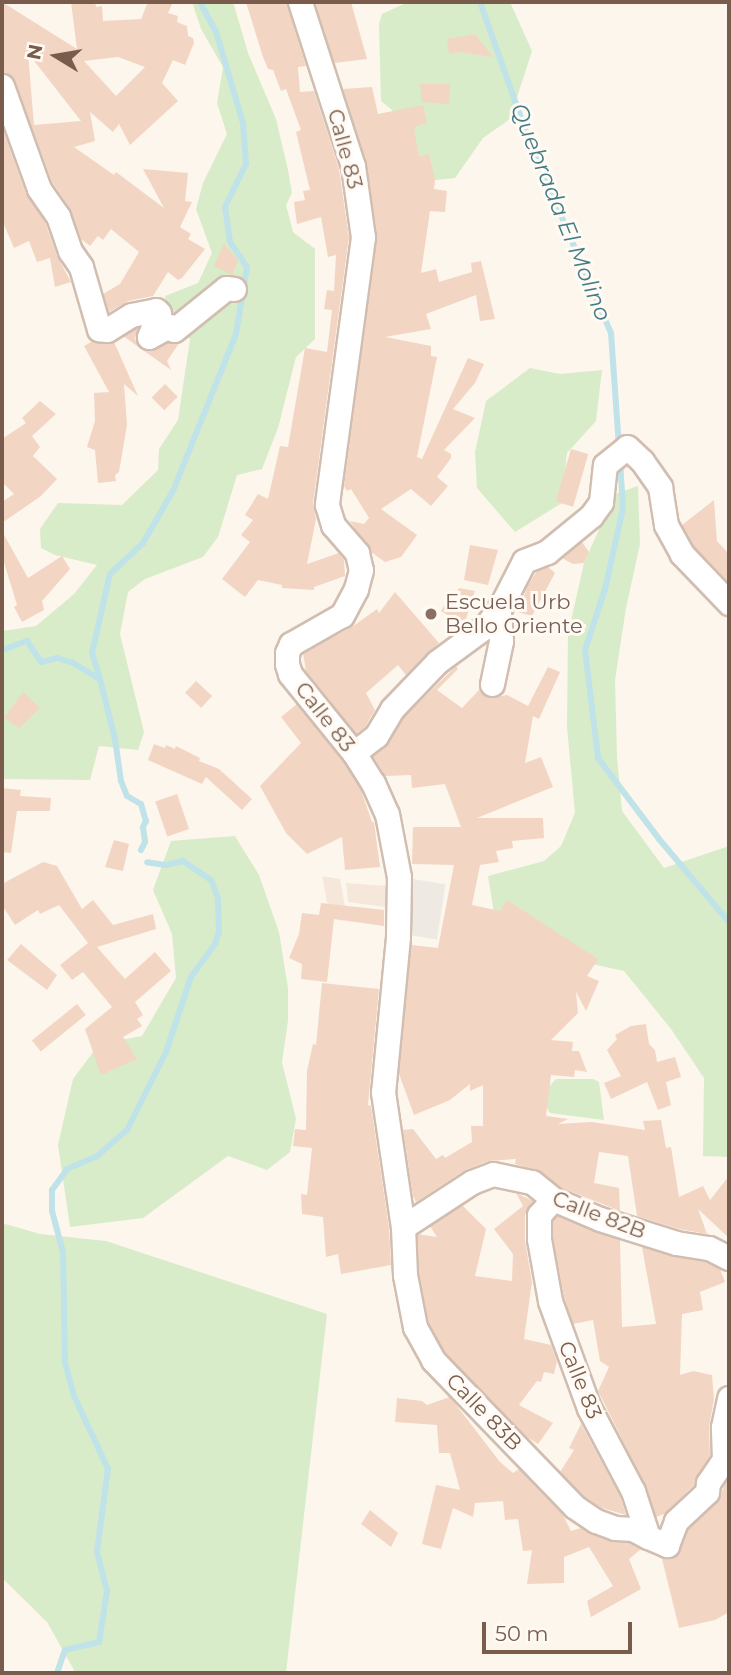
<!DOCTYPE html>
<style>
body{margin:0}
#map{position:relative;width:731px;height:1675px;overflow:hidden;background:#fdf6ec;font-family:Montserrat,sans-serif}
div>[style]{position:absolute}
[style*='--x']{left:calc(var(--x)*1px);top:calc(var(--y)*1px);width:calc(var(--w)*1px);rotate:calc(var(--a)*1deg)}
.residential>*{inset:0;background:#f5e8da}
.industrial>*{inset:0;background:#efe9e4;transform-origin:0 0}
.green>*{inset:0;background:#d8ecc9}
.stream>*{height:6px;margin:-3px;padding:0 3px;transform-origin:3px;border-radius:3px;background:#bfe3e8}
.building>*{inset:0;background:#f3d5c3;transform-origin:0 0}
.roads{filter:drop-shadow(2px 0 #d1beb0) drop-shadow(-2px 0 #d1beb0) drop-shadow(0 2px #d1beb0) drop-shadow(0 -2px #d1beb0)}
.street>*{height:23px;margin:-11.5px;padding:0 11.5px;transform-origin:11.5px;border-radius:11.5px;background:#fff}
.dots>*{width:19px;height:19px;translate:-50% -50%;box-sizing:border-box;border:4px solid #fffaf3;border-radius:50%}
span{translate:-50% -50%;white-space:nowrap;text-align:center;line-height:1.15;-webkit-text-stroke:6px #fffaf3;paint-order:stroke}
.street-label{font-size:21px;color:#7a5c4d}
.education-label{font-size:21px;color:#785e54}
.left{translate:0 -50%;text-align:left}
.water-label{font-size:23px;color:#437c86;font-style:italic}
.frame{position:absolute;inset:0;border:4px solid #7a5c4d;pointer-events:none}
.north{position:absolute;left:21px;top:21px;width:70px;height:70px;-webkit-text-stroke:5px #fffaf3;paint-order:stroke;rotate:281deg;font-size:19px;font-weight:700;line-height:28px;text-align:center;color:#7a5c4d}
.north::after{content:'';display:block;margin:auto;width:24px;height:32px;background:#7a5c4d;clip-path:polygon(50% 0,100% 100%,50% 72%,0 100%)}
.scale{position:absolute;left:482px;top:1622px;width:150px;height:32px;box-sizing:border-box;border:4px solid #7a5c4d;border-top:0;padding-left:9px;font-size:21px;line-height:24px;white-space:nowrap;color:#7a5c4d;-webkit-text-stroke:5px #fffaf3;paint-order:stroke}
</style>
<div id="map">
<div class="residential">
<i style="clip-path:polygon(322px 876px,340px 879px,345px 906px,343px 921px,330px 917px)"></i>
<i style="clip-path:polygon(346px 883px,387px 886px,386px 907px,348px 902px)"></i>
</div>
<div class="industrial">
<i style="left:413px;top:879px;width:33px;height:56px;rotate:9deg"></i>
</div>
<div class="green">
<i style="clip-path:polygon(192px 2px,231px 2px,234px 5px,248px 53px,276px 119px,288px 170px,292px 193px,286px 205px,293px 232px,315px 249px,315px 339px,296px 357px,278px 428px,262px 469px,237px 475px,218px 537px,203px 557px,145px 579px,128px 592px,120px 634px,144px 732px,138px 750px,99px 746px,90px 780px,2px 779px,2px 631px,36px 626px,74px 594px,97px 565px,55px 555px,41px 548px,40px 529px,58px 503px,122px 505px,158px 470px,159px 449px,178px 420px,190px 339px,168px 317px,165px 296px,198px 283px,212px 253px,196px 209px,203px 183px,227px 134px,217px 103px,223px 67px,201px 29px)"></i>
<i style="clip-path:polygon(408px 2px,510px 2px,532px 51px,510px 119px,483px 138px,455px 178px,408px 183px,392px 110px,381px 101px,379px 24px,382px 14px)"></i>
<i style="clip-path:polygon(530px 368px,560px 374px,602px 370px,596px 421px,567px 453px,562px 503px,515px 532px,477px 488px,475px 452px,486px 401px)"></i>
<i style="clip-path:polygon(638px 486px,640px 544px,626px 608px,615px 680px,617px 757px,622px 811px,664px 868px,729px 846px,729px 1157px,703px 1156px,704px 1078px,671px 1029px,624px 971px,499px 944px,488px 876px,544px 861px,561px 846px,575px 813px,567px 727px,568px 634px,584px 563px,615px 494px)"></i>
<i style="clip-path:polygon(235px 836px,259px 875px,279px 932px,288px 988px,288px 1021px,282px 1062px,296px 1119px,290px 1152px,267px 1170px,228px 1156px,143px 1218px,70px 1227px,58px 1145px,73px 1079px,99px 1044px,142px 1036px,176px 978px,172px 934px,153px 890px,171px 841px)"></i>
<i style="clip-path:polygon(556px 1079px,593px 1079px,599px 1082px,604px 1120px,550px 1113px,540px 1097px)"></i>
<i style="clip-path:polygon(2px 1223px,40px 1234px,106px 1241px,327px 1314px,286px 1673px,72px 1673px,74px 1670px,47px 1622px,2px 1578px)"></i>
</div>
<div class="stream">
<i style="--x:480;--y:2;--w:146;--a:70.5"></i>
<i style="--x:529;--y:140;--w:210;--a:67"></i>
<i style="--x:611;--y:333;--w:114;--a:86"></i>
<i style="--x:620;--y:461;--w:47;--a:86.3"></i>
<i style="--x:623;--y:508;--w:83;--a:102.5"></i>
<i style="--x:605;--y:589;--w:64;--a:108.2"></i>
<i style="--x:585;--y:650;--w:109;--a:83.1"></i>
<i style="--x:598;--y:758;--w:101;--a:53"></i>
<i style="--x:659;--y:839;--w:109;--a:49.9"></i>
<i style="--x:2;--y:650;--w:27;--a:-20"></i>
<i style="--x:27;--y:641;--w:25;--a:56"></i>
<i style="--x:41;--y:662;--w:16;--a:-14"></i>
<i style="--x:57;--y:658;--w:17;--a:17"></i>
<i style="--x:73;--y:663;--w:31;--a:31"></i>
<i style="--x:100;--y:679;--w:62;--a:76"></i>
<i style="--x:115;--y:739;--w:42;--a:81.9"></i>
<i style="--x:121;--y:781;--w:16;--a:68"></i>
<i style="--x:127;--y:796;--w:16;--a:30"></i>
<i style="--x:141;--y:804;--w:18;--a:74"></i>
<i style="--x:146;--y:821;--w:7;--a:117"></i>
<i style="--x:143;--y:827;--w:15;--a:82"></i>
<i style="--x:145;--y:842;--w:9;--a:117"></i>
<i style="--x:100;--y:679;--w:27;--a:-107"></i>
<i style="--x:92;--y:653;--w:81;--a:-77.2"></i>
<i style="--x:110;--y:574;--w:45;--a:-43.2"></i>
<i style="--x:143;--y:543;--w:60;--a:-60"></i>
<i style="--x:173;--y:491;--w:169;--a:-68.1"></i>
<i style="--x:236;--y:334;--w:68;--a:-80.7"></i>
<i style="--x:247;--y:267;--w:30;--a:-124"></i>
<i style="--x:230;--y:242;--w:35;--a:-98"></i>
<i style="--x:225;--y:207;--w:48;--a:-64"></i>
<i style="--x:246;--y:164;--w:41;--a:-94.2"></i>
<i style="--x:243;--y:123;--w:95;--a:-106.5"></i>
<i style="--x:216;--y:32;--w:34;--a:-118"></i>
<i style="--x:57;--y:1673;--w:24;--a:-71"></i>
<i style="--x:65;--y:1650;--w:35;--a:-13"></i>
<i style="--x:99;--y:1642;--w:52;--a:-81.1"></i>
<i style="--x:107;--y:1591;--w:40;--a:-104.4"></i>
<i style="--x:97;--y:1552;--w:84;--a:-82.5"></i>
<i style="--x:108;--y:1469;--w:81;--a:-115"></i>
<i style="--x:74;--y:1396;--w:34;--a:-105"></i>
<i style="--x:65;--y:1363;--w:111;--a:-91"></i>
<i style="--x:63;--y:1252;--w:42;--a:-105"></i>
<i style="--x:52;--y:1211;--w:21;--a:-90"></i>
<i style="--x:52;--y:1190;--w:26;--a:-54"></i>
<i style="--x:67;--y:1169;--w:33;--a:-23"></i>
<i style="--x:97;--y:1156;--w:40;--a:-41"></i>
<i style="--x:127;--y:1130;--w:87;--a:-63.4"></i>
<i style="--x:166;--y:1052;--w:79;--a:-71.6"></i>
<i style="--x:191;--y:977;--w:41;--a:-54"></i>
<i style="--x:215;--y:944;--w:13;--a:-72"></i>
<i style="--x:219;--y:932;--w:34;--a:-92"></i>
<i style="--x:218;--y:898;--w:19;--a:-111"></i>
<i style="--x:211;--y:880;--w:34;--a:-146"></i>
<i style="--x:183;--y:861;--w:18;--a:167"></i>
<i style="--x:165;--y:865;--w:18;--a:-171"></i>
</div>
<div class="building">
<i style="clip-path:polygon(evenodd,2px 2px,77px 49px,71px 2px,95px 2px,96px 7px,102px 6px,103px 21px,141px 19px,148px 2px,173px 2px,168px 13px,178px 16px,177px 22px,187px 26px,188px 36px,193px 38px,194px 43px,185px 65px,173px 60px,162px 83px,178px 101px,130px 145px,119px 124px,113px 132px,90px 112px,95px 141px,74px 147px,114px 175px,116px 172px,164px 208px,143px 169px,188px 173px,185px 201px,192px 202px,180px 227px,191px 234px,188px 239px,205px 249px,182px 278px,178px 280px,168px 272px,153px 296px,128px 301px,109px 312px,103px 294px,120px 284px,139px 252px,111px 229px,103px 240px,98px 236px,90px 246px,81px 239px,70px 208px,52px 182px,15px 81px,10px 75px,2px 72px,2px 2px,28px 53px,81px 121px,34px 125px,28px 53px,2px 2px,118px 57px,145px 67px,116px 96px,84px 61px,118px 57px)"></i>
<i style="clip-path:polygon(246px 2px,286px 2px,306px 66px,298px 67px,300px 92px,314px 91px,339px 169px,349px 237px,313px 503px,316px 519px,307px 564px,339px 553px,344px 560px,345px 576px,314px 587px,314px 590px,282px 588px,282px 585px,258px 580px,245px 597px,222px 579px,250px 542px,241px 535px,253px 520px,245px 515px,258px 494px,268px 499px,280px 446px,288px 447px,305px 348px,327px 352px,332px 310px,324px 309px,327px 290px,334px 291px,336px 255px,328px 257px,321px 217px,297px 224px,294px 202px,305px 200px,303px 191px,310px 190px,296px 132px,301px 130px,286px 89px,281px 91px,273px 70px,268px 69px,263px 57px)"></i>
<i style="clip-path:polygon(315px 2px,351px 2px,367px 59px,334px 63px)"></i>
<i style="clip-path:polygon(475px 34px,493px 57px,460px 52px,449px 54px,447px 39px)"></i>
<i style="clip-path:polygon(420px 84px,450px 84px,449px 104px,422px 102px)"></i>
<i style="clip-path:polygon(372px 87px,378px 114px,423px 105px,427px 123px,414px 127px,419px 157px,429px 154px,435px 180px,434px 189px,447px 191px,445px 212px,430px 211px,421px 273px,436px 269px,439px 282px,472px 272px,471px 263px,481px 261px,495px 319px,480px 321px,476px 295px,426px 314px,431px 329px,385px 337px,431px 346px,431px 356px,437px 357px,417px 457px,422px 459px,468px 358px,484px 364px,475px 383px,453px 409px,475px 418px,444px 450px,451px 454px,451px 458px,437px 477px,448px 486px,431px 506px,411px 489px,381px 509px,417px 535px,401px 557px,385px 562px,371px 552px,354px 527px,350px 521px,364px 524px,369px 518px,351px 489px,347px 491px,344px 486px,377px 235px,366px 162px,343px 89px)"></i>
<i style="clip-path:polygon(2px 127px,26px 194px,45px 222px,57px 256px,71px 282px,55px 287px,50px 258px,37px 262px,29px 241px,14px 248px,2px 220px)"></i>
<i style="clip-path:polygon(224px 244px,238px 260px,232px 275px,214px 266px)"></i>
<i style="clip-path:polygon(138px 328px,135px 339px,143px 350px,150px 351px,168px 342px,180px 342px,167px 361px,171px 370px,123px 336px)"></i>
<i style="clip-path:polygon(93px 341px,114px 342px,138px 396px,124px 384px,127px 425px,119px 472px,115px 475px,116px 481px,98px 483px,95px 450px,87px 447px,95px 421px,94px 393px,109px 392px,84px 346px)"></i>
<i style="left:165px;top:384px;width:18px;height:19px;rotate:45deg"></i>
<i style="clip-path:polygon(40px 401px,56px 414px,32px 436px,40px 447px,33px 456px,57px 479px,41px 496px,2px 523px,2px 502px,14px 494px,2px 482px,2px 439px,26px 423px,22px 418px)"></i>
<i style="left:571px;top:449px;width:18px;height:55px;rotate:16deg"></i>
<i style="clip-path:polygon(714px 500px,717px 541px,729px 554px,729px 582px,693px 546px,682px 525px)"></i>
<i style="clip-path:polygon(2px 531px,28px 578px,62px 556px,70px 569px,42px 601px,44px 610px,22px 622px,14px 607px,17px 605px,2px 556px)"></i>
<i style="clip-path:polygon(582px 542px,589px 552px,584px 563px,573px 564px,562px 558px)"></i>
<i style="clip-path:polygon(470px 545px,498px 550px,488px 585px,464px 580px)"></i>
<i style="clip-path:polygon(548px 567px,555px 573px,532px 616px,518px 612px,528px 585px,537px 571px)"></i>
<i style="clip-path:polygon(459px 588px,475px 591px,464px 625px,441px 611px,447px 601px,454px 599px)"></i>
<i style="clip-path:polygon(395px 592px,439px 643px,406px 675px,398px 665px,366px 693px,375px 710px,365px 727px,356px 734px,306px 671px,303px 653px,352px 627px,377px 609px,379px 613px)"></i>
<i style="clip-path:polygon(456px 666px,458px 669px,437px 690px,462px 708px,479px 690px,490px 698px,507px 695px,528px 706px,548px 667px,560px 672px,539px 719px,533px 716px,525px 763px,541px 757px,553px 787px,477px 818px,543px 818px,544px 838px,512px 841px,513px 848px,496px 851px,499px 862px,480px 865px,472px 905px,500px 911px,507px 900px,598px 959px,587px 976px,599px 981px,586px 1011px,576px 992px,578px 1013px,551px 1040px,573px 1042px,572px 1051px,579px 1051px,587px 1072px,575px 1070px,574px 1077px,551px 1075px,546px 1116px,568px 1119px,558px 1124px,592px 1122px,645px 1130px,643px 1121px,661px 1120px,666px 1148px,671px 1147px,679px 1197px,703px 1186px,710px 1200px,729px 1176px,729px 1238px,698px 1209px,707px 1234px,679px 1229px,637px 1216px,628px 1156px,599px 1152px,594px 1183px,619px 1188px,620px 1211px,560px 1187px,540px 1171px,515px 1164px,516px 1159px,488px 1161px,465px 1170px,416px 1202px,413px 1196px,403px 1130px,413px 1129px,436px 1159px,443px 1155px,445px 1158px,472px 1142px,471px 1126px,483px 1126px,483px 1085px,470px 1091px,470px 1084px,450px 1100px,414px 1115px,399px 1074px,411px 945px,438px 948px,454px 865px,412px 864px,413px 827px,461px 827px,445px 784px,412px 788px,411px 775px,385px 776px,373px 756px,388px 744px,403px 718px)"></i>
<i style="left:196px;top:681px;width:22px;height:16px;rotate:43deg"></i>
<i style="clip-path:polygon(23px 692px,40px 708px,19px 728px,4px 718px)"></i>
<i style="clip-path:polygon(297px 704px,343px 761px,361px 790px,372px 822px,374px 822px,380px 867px,345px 870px,342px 837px,307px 854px,286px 833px,260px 786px,301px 743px,281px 717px)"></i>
<i style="clip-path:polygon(154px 744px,165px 748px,166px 745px,175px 749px,176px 746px,200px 758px,199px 761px,219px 769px,252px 799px,242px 810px,206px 777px,202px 784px,148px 760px)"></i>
<i style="clip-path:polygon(2px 788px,21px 790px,20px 796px,51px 798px,50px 811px,17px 811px,11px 853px,2px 852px)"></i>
<i style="left:177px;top:794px;width:37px;height:23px;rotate:71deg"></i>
<i style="clip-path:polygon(114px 840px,129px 844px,123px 871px,105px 867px)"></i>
<i style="clip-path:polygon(43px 862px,57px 866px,82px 909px,93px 900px,113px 925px,153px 914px,156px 929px,97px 947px,125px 979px,155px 952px,171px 971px,135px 1002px,143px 1015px,137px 1019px,142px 1026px,123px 1037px,137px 1059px,101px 1075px,85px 1029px,112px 1007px,83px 972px,72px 980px,60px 965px,88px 943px,59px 905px,40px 914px,38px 910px,15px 925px,2px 905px,2px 884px)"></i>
<i style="clip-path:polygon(321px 903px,384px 910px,384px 926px,334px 919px,327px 982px,301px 979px,302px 964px,289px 958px,299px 934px,302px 913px,319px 915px)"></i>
<i style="clip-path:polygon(21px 944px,57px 975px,47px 990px,7px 960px)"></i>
<i style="clip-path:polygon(322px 983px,379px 989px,368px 1105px,371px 1106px,389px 1228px,391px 1265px,341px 1274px,338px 1254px,326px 1257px,323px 1217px,302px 1214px,301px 1194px,307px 1195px,312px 1148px,293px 1146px,295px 1129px,306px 1130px,307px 1071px,313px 1044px,316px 1045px)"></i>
<i style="left:77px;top:1004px;width:14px;height:58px;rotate:51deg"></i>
<i style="clip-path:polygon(646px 1024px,649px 1044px,655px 1050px,657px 1062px,675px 1057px,681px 1077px,666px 1082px,671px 1105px,658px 1110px,647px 1082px,611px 1099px,604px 1083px,621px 1076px,607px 1050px,617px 1039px,615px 1035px,631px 1026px)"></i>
<i style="clip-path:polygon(516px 1193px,533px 1201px,525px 1215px,525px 1241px,532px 1282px,524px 1339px,551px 1345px,557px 1361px,554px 1374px,544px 1372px,541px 1382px,537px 1381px,519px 1405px,553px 1423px,538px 1444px,527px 1437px,444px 1352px,428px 1322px,419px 1273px,417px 1234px,437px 1237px,430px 1226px,462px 1205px,486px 1229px,475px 1276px,512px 1281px,513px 1254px,494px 1229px,523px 1206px)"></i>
<i style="clip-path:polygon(557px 1216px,620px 1240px,622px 1327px,656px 1324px,642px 1247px,705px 1262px,720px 1269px,725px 1282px,700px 1292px,703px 1310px,682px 1314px,680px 1375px,693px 1371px,712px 1375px,714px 1399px,709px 1427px,710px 1455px,694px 1485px,664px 1514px,656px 1517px,645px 1485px,598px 1391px,609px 1367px,600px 1361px,593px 1320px,573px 1324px,564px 1297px,553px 1238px,553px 1220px)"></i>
<i style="clip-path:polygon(450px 1397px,500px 1462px,513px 1473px,519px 1469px,563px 1515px,571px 1531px,581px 1528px,610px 1541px,629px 1543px,641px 1549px,629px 1559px,641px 1589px,591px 1617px,587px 1601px,613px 1586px,589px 1547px,564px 1557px,564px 1583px,527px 1584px,532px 1550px,523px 1551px,518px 1519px,505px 1520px,503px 1501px,475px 1503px,473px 1517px,453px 1508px,441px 1549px,422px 1544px,436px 1485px,460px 1490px,450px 1453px,439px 1453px,437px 1425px,395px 1422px,397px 1398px,422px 1401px,427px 1405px)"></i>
<i style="clip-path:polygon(581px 1424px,620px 1496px,626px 1515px,602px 1508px,585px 1497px,560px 1472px,574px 1450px,569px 1448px)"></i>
<i style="clip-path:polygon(729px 1476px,729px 1612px,715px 1620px,679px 1628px,662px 1559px,676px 1555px,688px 1529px,717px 1502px)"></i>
<i style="clip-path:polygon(370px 1510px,398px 1533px,391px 1547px,361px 1524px)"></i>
</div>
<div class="roads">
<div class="street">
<i style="--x:300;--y:2;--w:172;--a:72.1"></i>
<i style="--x:353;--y:166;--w:72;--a:82"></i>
<i style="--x:363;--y:237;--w:270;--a:97.7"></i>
<i style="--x:327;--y:505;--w:21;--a:73"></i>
<i style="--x:333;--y:525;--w:37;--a:49"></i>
<i style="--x:357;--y:553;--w:17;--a:77"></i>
<i style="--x:361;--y:570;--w:20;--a:105"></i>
<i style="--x:356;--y:589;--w:30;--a:118"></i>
<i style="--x:342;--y:615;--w:59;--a:150.4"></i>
<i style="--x:291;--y:644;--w:10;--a:114"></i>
<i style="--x:287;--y:653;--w:11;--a:90"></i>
<i style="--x:287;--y:664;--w:10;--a:73"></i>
<i style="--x:290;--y:674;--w:102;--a:51"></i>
<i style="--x:354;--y:753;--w:36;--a:58"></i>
<i style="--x:373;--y:783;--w:34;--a:66"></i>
<i style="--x:387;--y:814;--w:64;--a:79.2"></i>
<i style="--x:399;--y:877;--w:60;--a:91"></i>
<i style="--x:398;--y:937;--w:156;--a:95.5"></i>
<i style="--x:383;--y:1092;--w:136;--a:81.6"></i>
<i style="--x:403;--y:1227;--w:48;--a:87.6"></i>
<i style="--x:405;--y:1275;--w:53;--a:79.1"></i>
<i style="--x:415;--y:1327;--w:38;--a:61"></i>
<i style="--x:433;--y:1360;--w:204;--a:46"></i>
<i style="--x:575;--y:1507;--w:25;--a:34"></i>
<i style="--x:596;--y:1521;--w:20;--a:20"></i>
<i style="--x:615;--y:1528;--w:18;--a:3"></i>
<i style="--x:633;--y:1529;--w:17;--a:28"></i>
<i style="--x:2;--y:86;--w:109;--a:70.2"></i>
<i style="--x:39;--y:189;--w:33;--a:55"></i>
<i style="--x:58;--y:216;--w:37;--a:71"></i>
<i style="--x:70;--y:251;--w:19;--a:55"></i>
<i style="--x:81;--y:267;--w:65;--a:73.8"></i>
<i style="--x:99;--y:329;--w:8;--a:7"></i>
<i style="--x:107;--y:330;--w:28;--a:-32"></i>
<i style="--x:131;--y:315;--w:25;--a:-11"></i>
<i style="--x:156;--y:310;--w:4;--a:45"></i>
<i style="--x:159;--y:313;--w:26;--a:113"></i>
<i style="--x:149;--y:337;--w:23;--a:-29"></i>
<i style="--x:169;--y:326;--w:6;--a:39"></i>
<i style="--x:174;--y:330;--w:67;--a:-38.9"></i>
<i style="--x:226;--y:288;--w:8;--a:7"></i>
<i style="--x:492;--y:684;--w:44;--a:-78.2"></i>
<i style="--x:501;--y:641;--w:32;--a:-94"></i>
<i style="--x:354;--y:753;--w:28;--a:-38"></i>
<i style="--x:376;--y:736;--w:31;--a:-59"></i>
<i style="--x:392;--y:709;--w:65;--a:-46.2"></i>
<i style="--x:437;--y:662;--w:61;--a:-36.3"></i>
<i style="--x:486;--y:626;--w:27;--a:-54"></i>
<i style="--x:502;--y:604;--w:48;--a:-62.9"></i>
<i style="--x:524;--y:561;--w:25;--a:-21"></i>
<i style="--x:547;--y:552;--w:57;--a:-39.3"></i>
<i style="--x:591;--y:516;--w:17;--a:-54"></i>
<i style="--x:601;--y:502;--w:37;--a:-84"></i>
<i style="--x:605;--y:465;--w:28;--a:-39"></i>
<i style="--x:627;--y:447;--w:21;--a:43"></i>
<i style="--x:642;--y:461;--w:32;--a:55"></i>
<i style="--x:660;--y:487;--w:38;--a:81"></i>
<i style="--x:666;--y:525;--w:33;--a:61"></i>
<i style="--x:682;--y:554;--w:68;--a:46.2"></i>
<i style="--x:553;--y:1199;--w:21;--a:131"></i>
<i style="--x:539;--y:1215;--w:24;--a:90"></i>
<i style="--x:539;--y:1239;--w:63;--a:79.9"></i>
<i style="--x:550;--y:1301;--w:114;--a:70"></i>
<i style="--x:589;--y:1408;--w:94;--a:62.1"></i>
<i style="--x:633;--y:1491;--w:48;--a:71.9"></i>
<i style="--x:648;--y:1537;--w:21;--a:23"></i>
<i style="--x:667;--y:1545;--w:26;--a:-69"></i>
<i style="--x:676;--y:1521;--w:42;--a:-43.1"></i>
<i style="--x:707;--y:1492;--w:9;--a:-84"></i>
<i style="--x:708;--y:1483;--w:29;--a:-56"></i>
<i style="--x:724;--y:1459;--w:32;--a:-92"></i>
<i style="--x:723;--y:1427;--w:30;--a:-78"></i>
<i style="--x:403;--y:1227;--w:82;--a:-33.1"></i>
<i style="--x:472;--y:1182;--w:22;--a:-21"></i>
<i style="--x:493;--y:1174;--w:40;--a:12"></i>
<i style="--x:532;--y:1182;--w:27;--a:39"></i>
<i style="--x:553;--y:1199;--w:51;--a:23.1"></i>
<i style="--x:600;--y:1219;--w:80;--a:17.5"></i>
<i style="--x:676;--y:1243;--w:33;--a:9"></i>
<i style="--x:709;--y:1248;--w:22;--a:27"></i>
</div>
</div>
<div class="dots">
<i style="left:431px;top:614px;background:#8d6e63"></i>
</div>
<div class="street-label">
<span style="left:345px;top:149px;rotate:75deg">Calle 83</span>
<span style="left:325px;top:717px;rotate:52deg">Calle 83</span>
<span style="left:599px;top:1215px;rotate:21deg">Calle 82B</span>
<span style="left:580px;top:1380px;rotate:68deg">Calle 83</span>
<span style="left:484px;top:1412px;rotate:46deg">Calle 83B</span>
</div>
<div class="education-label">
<span class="left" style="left:445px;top:614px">Escuela Urb<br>Bello Oriente</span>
</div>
<div class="water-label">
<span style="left:561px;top:212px;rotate:68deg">Quebrada El Molino</span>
</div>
<div class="frame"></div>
<div class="north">N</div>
<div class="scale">50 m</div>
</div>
